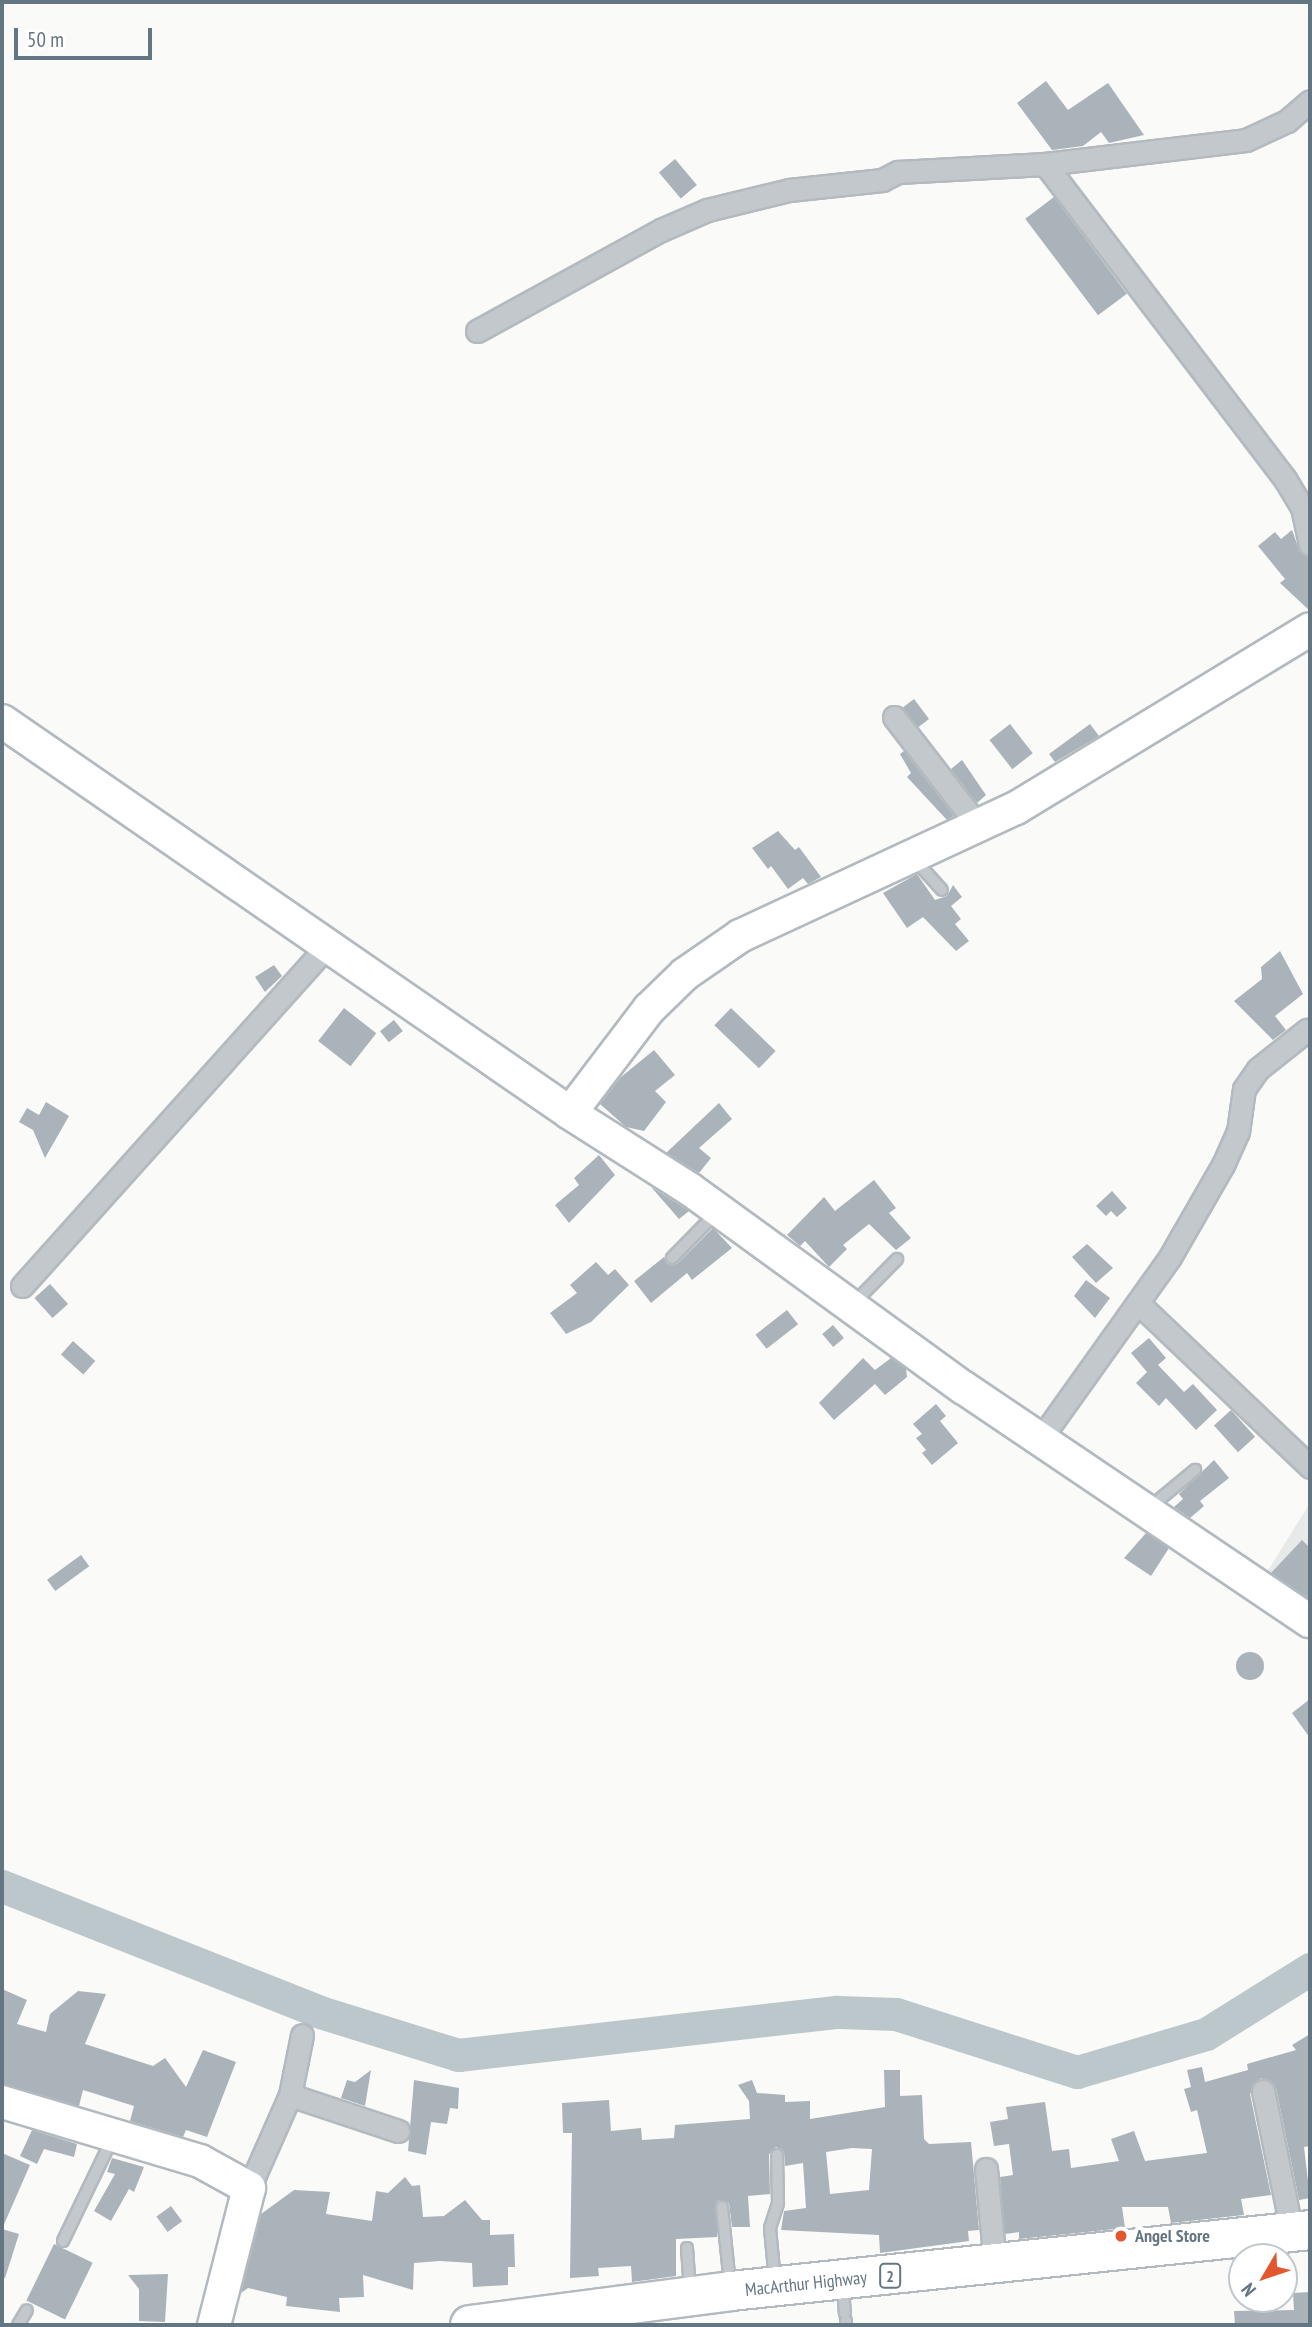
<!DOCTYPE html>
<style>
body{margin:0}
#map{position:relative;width:1312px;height:2327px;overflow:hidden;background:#fafaf8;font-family:"PT Sans Narrow",sans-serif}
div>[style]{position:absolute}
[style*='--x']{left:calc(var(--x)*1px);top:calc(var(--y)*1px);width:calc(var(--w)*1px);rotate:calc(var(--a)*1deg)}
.built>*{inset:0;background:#e8e9e9}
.river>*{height:33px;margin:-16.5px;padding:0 16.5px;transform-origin:16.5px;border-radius:16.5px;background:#bbc7cb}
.building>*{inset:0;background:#aab3b9;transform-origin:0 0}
.round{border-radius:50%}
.roads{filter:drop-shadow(2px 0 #b3babf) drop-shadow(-2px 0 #b3babf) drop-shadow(0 2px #b3babf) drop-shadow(0 -2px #b3babf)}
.lane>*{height:10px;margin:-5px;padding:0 5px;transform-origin:5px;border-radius:5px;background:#c3c8cc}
.street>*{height:21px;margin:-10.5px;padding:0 10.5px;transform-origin:10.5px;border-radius:10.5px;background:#c3c8cc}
.secondary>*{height:32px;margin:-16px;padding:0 16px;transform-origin:16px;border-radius:16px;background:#fff}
.highway>*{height:38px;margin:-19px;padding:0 19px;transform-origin:19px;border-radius:19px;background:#fff}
.dots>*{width:19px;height:19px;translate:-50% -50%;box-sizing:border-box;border:4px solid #fff;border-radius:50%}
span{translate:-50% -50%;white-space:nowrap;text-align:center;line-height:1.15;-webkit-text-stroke:7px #fff;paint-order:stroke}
.shield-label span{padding:2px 5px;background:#fff;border:2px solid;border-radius:5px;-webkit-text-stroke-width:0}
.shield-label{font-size:16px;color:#657683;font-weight:700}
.poi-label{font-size:18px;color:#657683;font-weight:700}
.left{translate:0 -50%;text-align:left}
.street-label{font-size:18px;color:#657683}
.frame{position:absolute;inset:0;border:4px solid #657683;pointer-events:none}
.north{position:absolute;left:1228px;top:2243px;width:70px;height:70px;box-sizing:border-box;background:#fff;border:2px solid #c1c8cd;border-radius:50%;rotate:231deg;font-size:19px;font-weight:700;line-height:28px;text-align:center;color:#657683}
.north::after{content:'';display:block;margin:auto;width:24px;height:32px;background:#e4572e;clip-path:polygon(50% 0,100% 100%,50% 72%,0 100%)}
.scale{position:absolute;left:14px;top:28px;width:138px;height:32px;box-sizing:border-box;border:4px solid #657683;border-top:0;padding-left:9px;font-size:21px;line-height:24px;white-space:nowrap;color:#657683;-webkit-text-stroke:5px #fff;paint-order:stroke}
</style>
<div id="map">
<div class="built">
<i style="clip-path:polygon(1310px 1503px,1310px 1610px,1262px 1580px)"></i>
</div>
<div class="river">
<i style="--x:2;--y:1886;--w:342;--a:21.6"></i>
<i style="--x:320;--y:2012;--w:145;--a:17.3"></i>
<i style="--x:458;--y:2055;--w:382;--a:-6.5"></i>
<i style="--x:838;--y:2012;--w:58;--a:2"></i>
<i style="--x:896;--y:2014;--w:190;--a:17.8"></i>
<i style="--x:1077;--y:2072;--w:134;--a:-16.4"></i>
<i style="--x:1206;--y:2034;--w:123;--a:-32"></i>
</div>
<div class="building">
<i style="clip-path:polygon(1046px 81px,1068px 110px,1108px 83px,1144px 135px,1109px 143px,1101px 132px,1083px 146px,1052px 150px,1017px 103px)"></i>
<i style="left:675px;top:159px;width:34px;height:21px;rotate:50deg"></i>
<i style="left:1054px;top:197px;width:121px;height:36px;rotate:53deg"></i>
<i style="clip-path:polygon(1292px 530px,1300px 552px,1310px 557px,1310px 611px,1280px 583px,1285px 579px,1258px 546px,1275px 532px,1281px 539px)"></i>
<i style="left:914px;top:699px;width:25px;height:14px;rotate:53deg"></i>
<i style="left:1010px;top:724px;width:37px;height:26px;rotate:52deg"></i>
<i style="clip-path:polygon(1090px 724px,1099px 736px,1055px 762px,1049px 754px)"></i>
<i style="clip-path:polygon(904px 751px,954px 816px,947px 820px,907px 777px,911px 773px,900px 754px)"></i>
<i style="clip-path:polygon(962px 760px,986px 795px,977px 803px,951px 769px)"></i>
<i style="clip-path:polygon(778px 831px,795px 850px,799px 847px,821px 877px,808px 884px,803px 878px,788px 889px,771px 866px,768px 869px,752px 848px)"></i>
<i style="clip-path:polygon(917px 874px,935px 900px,947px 896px,953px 885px,962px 897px,951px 906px,961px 919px,955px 924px,969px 941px,956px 951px,923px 917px,907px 928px,883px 893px)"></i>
<i style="clip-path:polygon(1280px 951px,1303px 994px,1275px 1016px,1286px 1030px,1273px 1040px,1234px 1001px,1262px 979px,1261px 967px)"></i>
<i style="clip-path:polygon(274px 965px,282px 976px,265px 992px,255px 977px)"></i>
<i style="left:344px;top:1008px;width:41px;height:42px;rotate:38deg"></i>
<i style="left:731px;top:1008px;width:62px;height:24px;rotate:44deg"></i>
<i style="left:394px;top:1020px;width:14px;height:18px;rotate:51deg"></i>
<i style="clip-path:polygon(654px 1050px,675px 1075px,655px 1091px,666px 1102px,644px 1131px,626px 1127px,600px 1104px,621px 1077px)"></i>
<i style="clip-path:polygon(46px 1102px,69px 1116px,45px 1158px,33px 1130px,19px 1122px,27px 1108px,39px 1115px)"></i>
<i style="clip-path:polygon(719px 1103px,732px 1119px,699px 1148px,711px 1158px,699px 1173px,666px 1153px)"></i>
<i style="clip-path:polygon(599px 1155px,615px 1175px,569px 1223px,555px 1205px,579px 1185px,574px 1178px)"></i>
<i style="clip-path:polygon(874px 1180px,896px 1208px,889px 1213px,911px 1238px,896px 1250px,869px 1224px,843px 1245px,847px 1249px,829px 1267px,805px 1241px,800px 1246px,787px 1235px,824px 1197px,835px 1211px)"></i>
<i style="clip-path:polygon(652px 1188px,653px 1188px,689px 1211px,679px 1219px)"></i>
<i style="clip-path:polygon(1112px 1191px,1127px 1208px,1117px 1217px,1111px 1211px,1106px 1216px,1096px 1206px)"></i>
<i style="clip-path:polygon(713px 1228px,732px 1248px,692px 1280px,687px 1273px,651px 1303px,634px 1281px,664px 1257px,667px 1264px,677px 1264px)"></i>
<i style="clip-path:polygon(1087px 1244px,1113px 1268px,1096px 1283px,1072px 1257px)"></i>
<i style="clip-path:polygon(596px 1262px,608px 1275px,615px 1269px,629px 1285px,591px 1322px,566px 1334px,550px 1313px,577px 1293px,570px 1285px)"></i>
<i style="clip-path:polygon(1086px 1280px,1110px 1298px,1095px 1318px,1074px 1296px)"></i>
<i style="left:50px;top:1284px;width:27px;height:21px;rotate:48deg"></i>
<i style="left:787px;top:1310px;width:18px;height:40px;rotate:52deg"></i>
<i style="left:833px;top:1325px;width:17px;height:14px;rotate:50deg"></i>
<i style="clip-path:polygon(1149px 1338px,1166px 1358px,1158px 1365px,1184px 1392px,1193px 1384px,1217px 1410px,1196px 1430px,1166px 1398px,1159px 1406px,1136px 1383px,1147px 1372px,1131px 1353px)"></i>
<i style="left:73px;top:1341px;width:30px;height:18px;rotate:42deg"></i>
<i style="clip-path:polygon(863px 1358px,875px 1370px,891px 1358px,906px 1368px,907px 1377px,885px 1395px,875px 1384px,834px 1420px,819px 1403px)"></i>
<i style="clip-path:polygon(936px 1404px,946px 1416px,940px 1421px,958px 1443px,932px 1465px,922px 1453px,926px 1450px,916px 1438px,922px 1434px,913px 1424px)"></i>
<i style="left:1231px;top:1410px;width:36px;height:23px;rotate:48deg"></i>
<i style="clip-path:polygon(1214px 1460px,1229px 1478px,1200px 1501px,1204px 1506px,1190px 1518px,1174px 1507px,1183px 1499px,1179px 1494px)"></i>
<i style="clip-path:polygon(1146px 1533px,1169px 1548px,1151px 1576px,1124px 1558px)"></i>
<i style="clip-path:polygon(1302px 1540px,1310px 1548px,1310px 1599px,1271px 1573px)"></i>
<i style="left:81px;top:1555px;width:14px;height:42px;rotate:54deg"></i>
<i class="round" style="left:1236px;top:1652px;width:28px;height:28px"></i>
<i style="clip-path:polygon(1310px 1699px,1310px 1738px,1292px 1713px)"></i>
<i style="clip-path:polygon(2px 1989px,27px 2000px,17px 2024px,46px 2032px,50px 2014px,78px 1991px,106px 1994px,85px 2044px,153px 2066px,165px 2058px,186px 2087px,203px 2050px,236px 2062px,207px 2137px,186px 2130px,183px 2137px,130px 2121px,134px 2106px,83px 2090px,79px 2106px,2px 2084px)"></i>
<i style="clip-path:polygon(1310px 2034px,1310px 2146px,1304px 2147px,1310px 2198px,1299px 2200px,1276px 2088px,1261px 2078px,1250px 2094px,1271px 2195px,1241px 2199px,1244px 2215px,1171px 2223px,1168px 2207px,1122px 2207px,1125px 2228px,1019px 2239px,1019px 2232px,1005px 2234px,1000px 2177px,1013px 2175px,1009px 2144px,994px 2146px,990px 2122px,1008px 2119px,1006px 2107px,1045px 2102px,1052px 2151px,1069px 2149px,1071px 2168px,1119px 2161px,1111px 2139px,1134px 2131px,1145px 2161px,1207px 2153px,1197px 2110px,1191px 2112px,1184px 2089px,1191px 2087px,1187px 2070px,1202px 2067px,1205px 2082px,1248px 2070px,1247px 2064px,1296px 2050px,1292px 2045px)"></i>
<i style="clip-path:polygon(371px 2070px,365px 2106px,341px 2098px,347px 2080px,355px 2082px)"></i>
<i style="clip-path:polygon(evenodd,884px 2070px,900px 2070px,900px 2096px,922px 2095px,924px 2139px,929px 2144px,971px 2142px,979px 2230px,968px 2231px,969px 2241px,880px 2253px,879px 2235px,781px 2230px,784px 2211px,806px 2208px,803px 2163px,785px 2166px,784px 2152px,776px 2147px,769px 2154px,770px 2194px,748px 2196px,750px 2227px,732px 2227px,729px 2203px,718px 2200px,717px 2237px,676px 2239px,676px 2276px,632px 2282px,631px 2266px,598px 2268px,599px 2276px,570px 2278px,572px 2133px,563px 2133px,562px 2103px,609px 2100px,611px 2131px,641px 2128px,642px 2140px,674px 2138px,675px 2125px,750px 2119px,749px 2101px,738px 2085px,752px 2080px,757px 2093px,785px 2095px,785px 2102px,810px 2101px,810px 2119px,885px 2107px,884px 2070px,852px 2148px,872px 2149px,869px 2190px,830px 2194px,826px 2152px,852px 2148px)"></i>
<i style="clip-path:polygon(414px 2080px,459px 2088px,458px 2109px,450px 2108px,447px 2124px,431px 2122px,426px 2155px,408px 2151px)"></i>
<i style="clip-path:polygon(32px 2130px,77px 2144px,74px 2157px,44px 2149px,37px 2164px,20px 2156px)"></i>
<i style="clip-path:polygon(2px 2153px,30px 2165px,2px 2229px,19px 2234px,5px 2278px,2px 2278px)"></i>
<i style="clip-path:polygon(112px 2158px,144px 2167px,134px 2192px,129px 2189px,111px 2221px,94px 2211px,115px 2174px,107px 2172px)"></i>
<i style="clip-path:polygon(405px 2177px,412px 2186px,420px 2185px,423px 2217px,444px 2216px,465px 2200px,482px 2220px,490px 2220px,490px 2235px,514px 2234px,515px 2267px,508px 2267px,508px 2285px,473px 2287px,472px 2263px,440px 2261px,414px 2263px,413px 2290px,363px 2275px,364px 2297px,339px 2298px,340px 2312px,286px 2306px,287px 2297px,248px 2288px,241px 2293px,261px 2214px,294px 2190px,330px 2192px,326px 2214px,372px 2221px,376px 2191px,388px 2193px)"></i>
<i style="left:171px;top:2206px;width:19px;height:18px;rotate:54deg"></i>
<i style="left:54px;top:2244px;width:43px;height:63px;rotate:26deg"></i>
<i style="clip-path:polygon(168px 2274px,165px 2322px,139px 2321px,139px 2289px,128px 2275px)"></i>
<i style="clip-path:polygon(1310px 2292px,1310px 2325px,1235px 2325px,1234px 2311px,1294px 2310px,1293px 2293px)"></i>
</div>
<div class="roads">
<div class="lane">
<i style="--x:915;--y:860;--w:40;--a:48"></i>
<i style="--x:672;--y:1258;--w:64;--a:-45.6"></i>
<i style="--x:853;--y:1304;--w:63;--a:-45.6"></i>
<i style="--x:1149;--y:1508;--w:60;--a:-39.6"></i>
<i style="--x:722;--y:2207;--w:78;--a:84.1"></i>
<i style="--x:63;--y:2241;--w:113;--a:-64.3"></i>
<i style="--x:687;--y:2248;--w:44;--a:86.1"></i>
<i style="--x:775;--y:2281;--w:53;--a:-95.4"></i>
<i style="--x:770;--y:2228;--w:26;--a:-72"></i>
<i style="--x:778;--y:2203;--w:48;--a:-91.2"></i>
<i style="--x:843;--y:2287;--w:26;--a:86"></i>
<i style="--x:846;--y:2321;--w:4;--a:90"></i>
<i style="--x:18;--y:2325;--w:17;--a:-59"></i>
</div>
<div class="street">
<i style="--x:1045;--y:164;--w:396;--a:52.7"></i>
<i style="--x:1285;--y:479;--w:33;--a:59"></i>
<i style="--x:1302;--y:507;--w:38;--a:78"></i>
<i style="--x:477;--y:331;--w:210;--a:-28.8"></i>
<i style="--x:661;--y:230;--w:50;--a:-23.5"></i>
<i style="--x:707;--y:210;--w:84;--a:-13.7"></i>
<i style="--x:789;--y:190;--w:94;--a:-6.1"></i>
<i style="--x:882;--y:180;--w:18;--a:-27"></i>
<i style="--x:898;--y:172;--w:147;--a:-3.1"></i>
<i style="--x:1045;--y:164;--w:202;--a:-6.8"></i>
<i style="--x:1246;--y:140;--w:45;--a:-24.9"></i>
<i style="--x:1287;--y:121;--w:30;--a:-41"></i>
<i style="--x:894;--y:717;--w:139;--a:52.3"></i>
<i style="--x:22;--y:1286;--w:455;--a:-48.1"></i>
<i style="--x:1138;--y:1303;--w:238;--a:43.6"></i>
<i style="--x:1041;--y:1438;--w:222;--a:-54.5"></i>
<i style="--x:1170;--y:1257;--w:106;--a:-60.1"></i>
<i style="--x:1223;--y:1165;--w:36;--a:-66"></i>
<i style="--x:1238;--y:1132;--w:43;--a:-82.1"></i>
<i style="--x:1244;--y:1089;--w:24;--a:-55"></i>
<i style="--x:1258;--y:1069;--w:63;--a:-38.5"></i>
<i style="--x:1263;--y:2091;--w:144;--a:78.4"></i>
<i style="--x:290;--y:2095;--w:114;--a:18.4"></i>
<i style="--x:986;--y:2169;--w:95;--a:84.6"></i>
<i style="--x:249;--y:2188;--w:102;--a:-66.2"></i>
<i style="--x:290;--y:2095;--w:61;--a:-78.7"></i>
</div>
<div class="secondary">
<i style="--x:2;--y:721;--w:690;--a:34.61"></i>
<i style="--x:570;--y:1113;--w:143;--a:32.5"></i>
<i style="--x:691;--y:1190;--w:337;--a:36"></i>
<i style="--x:964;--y:1388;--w:417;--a:34"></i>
<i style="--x:570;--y:1113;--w:131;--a:-52.8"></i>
<i style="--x:649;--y:1009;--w:50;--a:-44.2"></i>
<i style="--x:685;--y:974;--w:67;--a:-34.6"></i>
<i style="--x:740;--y:936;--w:304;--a:-24.9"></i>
<i style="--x:1016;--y:808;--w:344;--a:-31.3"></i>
<i style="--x:2;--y:2102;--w:207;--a:16.6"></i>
<i style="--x:200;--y:2161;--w:56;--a:28.9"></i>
<i style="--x:249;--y:2188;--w:141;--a:104.3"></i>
</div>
<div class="highway">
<i style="--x:470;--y:2325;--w:263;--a:-7.4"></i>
<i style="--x:731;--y:2291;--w:582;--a:-6.01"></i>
</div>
</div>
<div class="dots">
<i style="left:1121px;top:2236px;background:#e4572e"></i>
</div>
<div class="shield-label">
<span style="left:890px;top:2276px">2</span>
</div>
<div class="poi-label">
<span class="left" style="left:1135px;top:2236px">Angel Store</span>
</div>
<div class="street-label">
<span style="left:806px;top:2284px;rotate:-6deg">MacArthur Highway</span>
</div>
<div class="frame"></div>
<div class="north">N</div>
<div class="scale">50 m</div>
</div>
